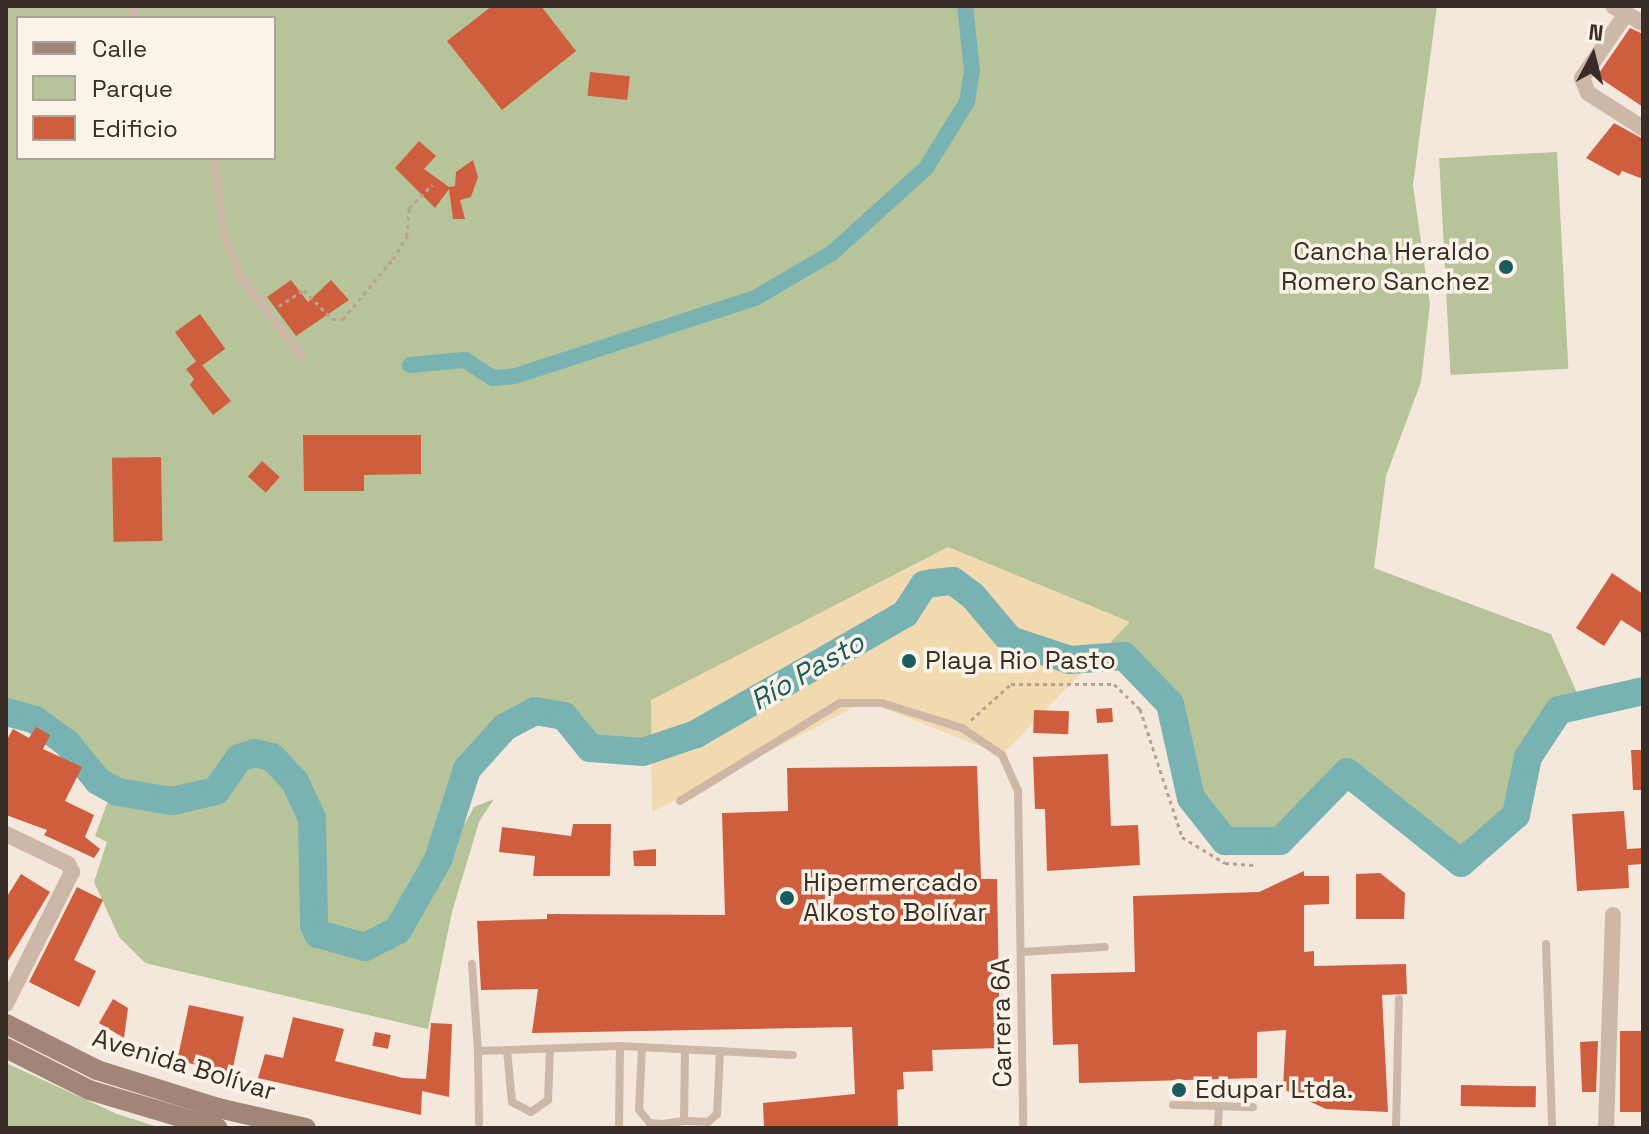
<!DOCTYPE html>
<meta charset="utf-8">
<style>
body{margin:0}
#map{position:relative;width:1649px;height:1134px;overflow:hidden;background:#f4e8dc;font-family:"Space Grotesk",sans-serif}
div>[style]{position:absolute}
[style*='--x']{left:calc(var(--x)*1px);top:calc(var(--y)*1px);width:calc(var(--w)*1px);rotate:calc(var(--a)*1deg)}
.green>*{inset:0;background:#b7c49a;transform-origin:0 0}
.sand>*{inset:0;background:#f2dab0}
.canal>*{height:16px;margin:-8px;padding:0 8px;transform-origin:8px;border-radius:8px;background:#78b2b3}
.river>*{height:28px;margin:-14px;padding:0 14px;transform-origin:14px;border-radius:14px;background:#78b2b3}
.building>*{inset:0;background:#cf5e3e;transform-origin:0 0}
.path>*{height:3px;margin-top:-1.5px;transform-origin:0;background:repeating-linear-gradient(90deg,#b9a190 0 4px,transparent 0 8px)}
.service>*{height:8px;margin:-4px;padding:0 4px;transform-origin:4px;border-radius:4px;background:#cdb7a6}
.minor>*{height:16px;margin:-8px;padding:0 8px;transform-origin:8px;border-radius:8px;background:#cdb7a6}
.secondary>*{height:20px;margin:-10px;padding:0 10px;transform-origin:10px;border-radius:10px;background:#a18677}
.dots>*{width:22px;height:22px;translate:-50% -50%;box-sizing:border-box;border:4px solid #fbf2e8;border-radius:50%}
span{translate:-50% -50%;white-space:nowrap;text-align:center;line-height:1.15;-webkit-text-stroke:7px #fbf2e8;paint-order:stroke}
.poi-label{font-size:26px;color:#392d28}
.right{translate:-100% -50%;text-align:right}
.left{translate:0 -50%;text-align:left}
.street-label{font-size:26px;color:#392d28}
.water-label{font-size:28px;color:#1a5b5e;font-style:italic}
.frame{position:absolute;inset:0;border:8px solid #392d28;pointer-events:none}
.legend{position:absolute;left:16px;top:16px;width:260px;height:144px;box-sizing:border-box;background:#fbf2e8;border:2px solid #ada39b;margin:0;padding:10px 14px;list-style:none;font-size:24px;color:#392d28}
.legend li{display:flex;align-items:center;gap:16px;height:40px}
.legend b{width:40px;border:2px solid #ada39b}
.north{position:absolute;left:1553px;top:16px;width:80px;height:80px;-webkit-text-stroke:6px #fbf2e8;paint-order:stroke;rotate:7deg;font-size:22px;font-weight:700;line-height:32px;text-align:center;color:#392d28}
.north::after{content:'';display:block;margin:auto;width:28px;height:36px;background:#392d28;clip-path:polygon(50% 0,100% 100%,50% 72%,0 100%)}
</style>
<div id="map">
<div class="green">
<i style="clip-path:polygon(evenodd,6px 6px,1437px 6px,1413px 185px,1430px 304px,1421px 382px,1386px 476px,1374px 568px,1551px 634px,1577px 693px,1528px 757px,1516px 815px,1461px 863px,1347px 772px,1280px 841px,1225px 841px,1189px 790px,1170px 704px,1124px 656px,1070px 660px,696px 734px,643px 752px,594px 743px,572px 713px,535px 706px,501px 716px,462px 754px,434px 857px,390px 928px,361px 942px,317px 929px,315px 817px,292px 766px,271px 744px,240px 751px,216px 787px,170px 798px,119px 789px,102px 779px,71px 738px,39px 716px,6px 706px,6px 6px,18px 18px,274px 18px,274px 158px,18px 158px,18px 18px)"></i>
<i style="left:1557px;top:152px;width:217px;height:118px;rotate:87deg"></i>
<i style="clip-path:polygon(256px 756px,273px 764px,298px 792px,308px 827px,309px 919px,316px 936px,367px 951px,394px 938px,412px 920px,474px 807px,494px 799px,479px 822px,452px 912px,428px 1029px,145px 963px,119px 937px,94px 882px,107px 842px,95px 836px,109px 798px,183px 803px,221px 795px,238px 764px)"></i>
<i style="clip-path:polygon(6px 1063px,117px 1114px,161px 1128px,6px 1128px)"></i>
</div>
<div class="sand">
<i style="clip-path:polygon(948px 547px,1130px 622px,1002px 755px,866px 701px,652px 812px,651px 700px)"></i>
</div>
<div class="canal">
<i style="--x:410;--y:365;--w:55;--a:-5.2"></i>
<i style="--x:465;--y:360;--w:33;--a:33"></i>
<i style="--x:493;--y:378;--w:22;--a:-5"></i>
<i style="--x:515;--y:376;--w:252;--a:-18"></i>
<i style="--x:755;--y:298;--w:89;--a:-30.3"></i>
<i style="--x:832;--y:253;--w:127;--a:-42.1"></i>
<i style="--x:926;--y:168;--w:78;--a:-58.2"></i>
<i style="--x:967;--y:102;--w:31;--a:-81"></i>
<i style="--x:972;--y:71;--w:65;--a:-96.1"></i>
</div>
<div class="river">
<i style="--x:6;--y:712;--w:30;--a:15"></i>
<i style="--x:35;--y:720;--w:39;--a:36"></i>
<i style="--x:67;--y:743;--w:49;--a:50.8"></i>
<i style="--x:98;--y:781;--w:23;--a:29"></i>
<i style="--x:118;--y:792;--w:55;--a:9.5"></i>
<i style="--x:172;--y:801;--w:45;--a:-12.8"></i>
<i style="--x:216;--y:791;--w:40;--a:-55.1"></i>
<i style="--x:239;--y:758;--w:16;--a:-18"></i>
<i style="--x:254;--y:753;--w:18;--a:13"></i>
<i style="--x:272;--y:757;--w:34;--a:47"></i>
<i style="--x:295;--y:782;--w:40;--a:65"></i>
<i style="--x:312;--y:818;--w:107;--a:88.9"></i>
<i style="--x:314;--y:925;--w:10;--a:66"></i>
<i style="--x:318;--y:934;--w:49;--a:15.5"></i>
<i style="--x:365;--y:947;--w:37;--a:-27"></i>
<i style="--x:398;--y:930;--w:81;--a:-60.3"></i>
<i style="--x:438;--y:860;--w:96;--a:-72.3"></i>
<i style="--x:467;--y:769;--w:57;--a:-47.9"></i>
<i style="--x:505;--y:727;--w:34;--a:-28"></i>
<i style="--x:535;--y:711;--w:29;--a:10"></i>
<i style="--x:564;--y:716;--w:41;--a:50.9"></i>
<i style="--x:590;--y:748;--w:53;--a:4.3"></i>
<i style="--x:643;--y:752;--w:56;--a:-18.8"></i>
<i style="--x:696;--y:734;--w:241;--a:-29.9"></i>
<i style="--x:905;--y:614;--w:35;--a:-57"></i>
<i style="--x:924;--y:585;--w:9;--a:-13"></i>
<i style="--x:933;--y:583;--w:20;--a:-6"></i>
<i style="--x:953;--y:581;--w:25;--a:37"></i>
<i style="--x:973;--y:596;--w:57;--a:49.9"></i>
<i style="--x:1010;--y:640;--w:63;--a:18.4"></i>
<i style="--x:1070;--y:660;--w:54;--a:-4.2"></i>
<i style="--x:1124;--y:656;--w:66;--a:46.2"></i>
<i style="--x:1170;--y:704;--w:96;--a:77.4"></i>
<i style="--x:1191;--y:798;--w:55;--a:51.7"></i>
<i style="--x:1225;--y:841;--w:55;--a:0"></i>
<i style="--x:1280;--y:841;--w:96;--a:-45.8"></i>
<i style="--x:1347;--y:772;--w:146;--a:38.6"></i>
<i style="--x:1461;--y:863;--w:73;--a:-41.1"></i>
<i style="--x:1516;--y:815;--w:59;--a:-78.3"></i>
<i style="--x:1528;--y:757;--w:56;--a:-56.6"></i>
<i style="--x:1559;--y:710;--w:86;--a:-12.7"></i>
</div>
<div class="building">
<i style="clip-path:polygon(492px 6px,541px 6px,576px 51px,502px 110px,447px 41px)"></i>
<i style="clip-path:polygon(1630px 28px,1643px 34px,1643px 107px,1597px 76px)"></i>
<i style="left:590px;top:72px;width:40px;height:24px;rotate:6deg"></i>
<i style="clip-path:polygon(1614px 123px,1643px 139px,1643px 179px,1622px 171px,1619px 176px,1586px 158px)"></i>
<i style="clip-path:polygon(419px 141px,436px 156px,424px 169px,449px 187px,455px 186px,456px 172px,473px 160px,478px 177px,471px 197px,460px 200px,465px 219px,453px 219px,449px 189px,435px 208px,395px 168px)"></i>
<i style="clip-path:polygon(291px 280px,308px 302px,331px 280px,349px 300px,296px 336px,267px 297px)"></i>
<i style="left:200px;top:314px;width:43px;height:31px;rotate:54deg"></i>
<i style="clip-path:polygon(198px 360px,231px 401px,213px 415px,190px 385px,194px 379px,186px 369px)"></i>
<i style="clip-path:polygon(303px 435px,421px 435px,421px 474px,364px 475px,364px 491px,304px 491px)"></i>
<i style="left:161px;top:457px;width:84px;height:49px;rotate:89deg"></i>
<i style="left:262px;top:461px;width:24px;height:21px;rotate:42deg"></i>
<i style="clip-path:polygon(1612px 573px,1643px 594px,1643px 634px,1621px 620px,1604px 646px,1576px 628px)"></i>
<i style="left:1112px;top:708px;width:14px;height:16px;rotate:86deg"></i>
<i style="left:1034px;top:710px;width:35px;height:23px;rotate:2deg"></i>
<i style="clip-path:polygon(36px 727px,50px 735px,43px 749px,82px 767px,65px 801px,94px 815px,85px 837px,100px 849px,94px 858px,44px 835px,47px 830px,6px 815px,6px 741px,13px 729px,29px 738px)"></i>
<i style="clip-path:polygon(1631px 750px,1643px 750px,1643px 790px,1633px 790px)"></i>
<i style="clip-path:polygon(1108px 754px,1111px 826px,1138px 825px,1140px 865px,1047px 871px,1045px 809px,1035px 809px,1033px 757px)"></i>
<i style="clip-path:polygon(977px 766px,981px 879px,997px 879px,1000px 1048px,932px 1050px,933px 1071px,903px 1072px,904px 1089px,897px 1090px,898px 1126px,764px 1128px,763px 1103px,855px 1094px,852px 1027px,532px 1033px,538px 989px,481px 990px,477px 921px,547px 919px,547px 914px,725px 915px,722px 813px,788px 811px,787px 768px)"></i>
<i style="clip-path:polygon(1624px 811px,1627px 849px,1643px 848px,1643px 864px,1628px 865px,1629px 888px,1577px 891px,1572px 814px)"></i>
<i style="clip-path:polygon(573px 824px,611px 824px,610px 876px,533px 876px,535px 856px,499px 852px,502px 827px,571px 836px)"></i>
<i style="clip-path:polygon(656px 849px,656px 866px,634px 866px,633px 851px)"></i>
<i style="clip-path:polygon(1304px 871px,1304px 876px,1329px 876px,1329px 904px,1304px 905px,1304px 952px,1314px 951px,1314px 966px,1406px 964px,1407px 994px,1382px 995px,1388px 1112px,1326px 1109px,1283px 1089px,1286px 1030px,1257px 1032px,1257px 1078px,1079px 1083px,1078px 1044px,1053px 1045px,1051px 974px,1135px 972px,1133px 896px,1259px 892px)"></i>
<i style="clip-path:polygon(1380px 873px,1405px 893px,1404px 919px,1356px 919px,1356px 874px)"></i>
<i style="clip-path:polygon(21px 874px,50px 892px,6px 964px,6px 898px)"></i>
<i style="clip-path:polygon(77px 887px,103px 900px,74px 960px,96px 971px,79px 1007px,29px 982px)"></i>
<i style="clip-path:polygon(113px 999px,128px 1008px,124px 1038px,99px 1023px)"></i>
<i style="left:189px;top:1005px;width:56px;height:57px;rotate:12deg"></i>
<i style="clip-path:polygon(293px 1017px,344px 1029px,335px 1061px,403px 1078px,426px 1079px,431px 1023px,452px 1024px,449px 1097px,422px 1091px,421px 1115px,258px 1078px,265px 1054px,283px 1058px)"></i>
<i style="left:1620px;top:1031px;width:23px;height:81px"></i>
<i style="left:375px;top:1032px;width:16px;height:14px;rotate:11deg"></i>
<i style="clip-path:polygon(1598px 1041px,1596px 1092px,1582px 1092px,1580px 1042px)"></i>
<i style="left:1461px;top:1085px;width:75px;height:21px;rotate:1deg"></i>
</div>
<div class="path">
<i style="--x:279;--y:306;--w:30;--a:-33"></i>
<i style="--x:304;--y:290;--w:40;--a:46"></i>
<i style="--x:332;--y:319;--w:11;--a:0"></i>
<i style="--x:343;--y:319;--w:78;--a:-50.2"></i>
<i style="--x:393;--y:259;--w:27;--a:-59"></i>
<i style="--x:407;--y:236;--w:28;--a:-86"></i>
<i style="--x:409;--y:208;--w:33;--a:-45"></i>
<i style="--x:971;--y:720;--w:54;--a:-42"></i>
<i style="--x:1011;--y:684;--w:103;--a:0"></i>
<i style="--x:1114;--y:684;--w:36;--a:44"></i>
<i style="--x:1140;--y:709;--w:135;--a:71.8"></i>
<i style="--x:1182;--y:837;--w:50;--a:31.2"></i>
<i style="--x:1225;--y:863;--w:32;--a:4"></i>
</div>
<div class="service">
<i style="--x:133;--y:6;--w:12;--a:90"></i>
<i style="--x:214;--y:158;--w:79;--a:82.7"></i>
<i style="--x:224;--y:236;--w:43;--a:68.2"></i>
<i style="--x:240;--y:276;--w:102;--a:52.6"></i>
<i style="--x:680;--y:801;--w:188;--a:-31.5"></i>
<i style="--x:840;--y:703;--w:42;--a:0"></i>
<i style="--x:882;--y:703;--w:84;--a:17.4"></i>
<i style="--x:962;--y:728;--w:48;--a:34"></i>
<i style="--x:1002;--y:755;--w:39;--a:66"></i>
<i style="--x:1018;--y:791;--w:337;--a:89.1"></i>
<i style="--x:1546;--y:944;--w:184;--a:88.1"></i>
<i style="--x:1021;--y:952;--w:84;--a:-3.4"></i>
<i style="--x:472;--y:964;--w:87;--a:86.1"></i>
<i style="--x:478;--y:1051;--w:142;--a:-2"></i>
<i style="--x:642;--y:1047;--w:63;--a:92.7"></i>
<i style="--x:639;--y:1110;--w:17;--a:50"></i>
<i style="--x:650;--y:1123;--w:13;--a:4"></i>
<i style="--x:663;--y:1124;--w:21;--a:-8"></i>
<i style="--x:684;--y:1121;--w:71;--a:-89.2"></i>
<i style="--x:507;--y:1050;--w:52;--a:84.5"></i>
<i style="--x:512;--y:1102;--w:21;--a:28"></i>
<i style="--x:531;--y:1112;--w:21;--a:-35"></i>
<i style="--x:548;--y:1100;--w:51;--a:-87.8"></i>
<i style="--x:478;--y:1051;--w:72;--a:89.2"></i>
<i style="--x:1173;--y:1105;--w:46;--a:1.2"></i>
<i style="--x:1219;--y:1106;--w:22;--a:93"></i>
<i style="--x:1219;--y:1106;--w:34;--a:2"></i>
<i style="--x:684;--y:1121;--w:24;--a:2"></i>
<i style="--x:708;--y:1122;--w:12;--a:-42"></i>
<i style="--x:717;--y:1114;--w:63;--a:-87.3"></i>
<i style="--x:619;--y:1128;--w:82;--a:-89.3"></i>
<i style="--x:620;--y:1046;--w:173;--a:3"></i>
<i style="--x:1396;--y:1128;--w:129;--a:-88.7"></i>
</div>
<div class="minor">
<i style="--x:1613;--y:6;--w:34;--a:30"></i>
<i style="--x:1626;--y:14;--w:78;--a:124.5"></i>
<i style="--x:1582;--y:78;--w:16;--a:68"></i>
<i style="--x:1588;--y:93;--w:65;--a:32.5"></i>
<i style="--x:6;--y:834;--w:69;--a:25.8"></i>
<i style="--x:68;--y:864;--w:9;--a:63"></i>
<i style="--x:72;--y:872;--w:148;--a:116.6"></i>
<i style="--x:1606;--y:1128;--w:213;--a:-88.1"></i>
</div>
<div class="secondary">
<i style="--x:6;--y:1024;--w:102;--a:26.8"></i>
<i style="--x:97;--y:1070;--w:127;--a:17.4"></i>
<i style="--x:218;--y:1108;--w:90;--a:12.8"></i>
<i style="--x:6;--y:1048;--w:93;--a:26.8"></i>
<i style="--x:89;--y:1090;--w:134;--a:16.5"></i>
</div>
<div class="dots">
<i style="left:1506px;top:267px;background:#1a5b5e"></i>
<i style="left:909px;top:661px;background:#1a5b5e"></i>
<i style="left:787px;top:898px;background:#1a5b5e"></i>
<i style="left:1179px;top:1090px;background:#1a5b5e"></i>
</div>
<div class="poi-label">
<span class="right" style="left:1490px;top:267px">Cancha Heraldo<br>Romero Sanchez</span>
<span class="left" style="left:925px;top:661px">Playa Rio Pasto</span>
<span class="left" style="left:803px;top:898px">Hipermercado<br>Alkosto Bolívar</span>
<span class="left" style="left:1195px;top:1090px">Edupar Ltda.</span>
</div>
<div class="street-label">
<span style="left:1002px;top:1023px;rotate:-91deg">Carrera 6A</span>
<span style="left:184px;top:1065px;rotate:17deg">Avenida Bolívar</span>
</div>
<div class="water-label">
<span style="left:807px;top:671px;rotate:-30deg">Río Pasto</span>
</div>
<div class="frame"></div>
<ul class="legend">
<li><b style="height:10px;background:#a18677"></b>Calle</li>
<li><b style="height:22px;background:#b7c49a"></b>Parque</li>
<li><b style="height:22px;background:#cf5e3e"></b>Edificio</li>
</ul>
<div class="north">N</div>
</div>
